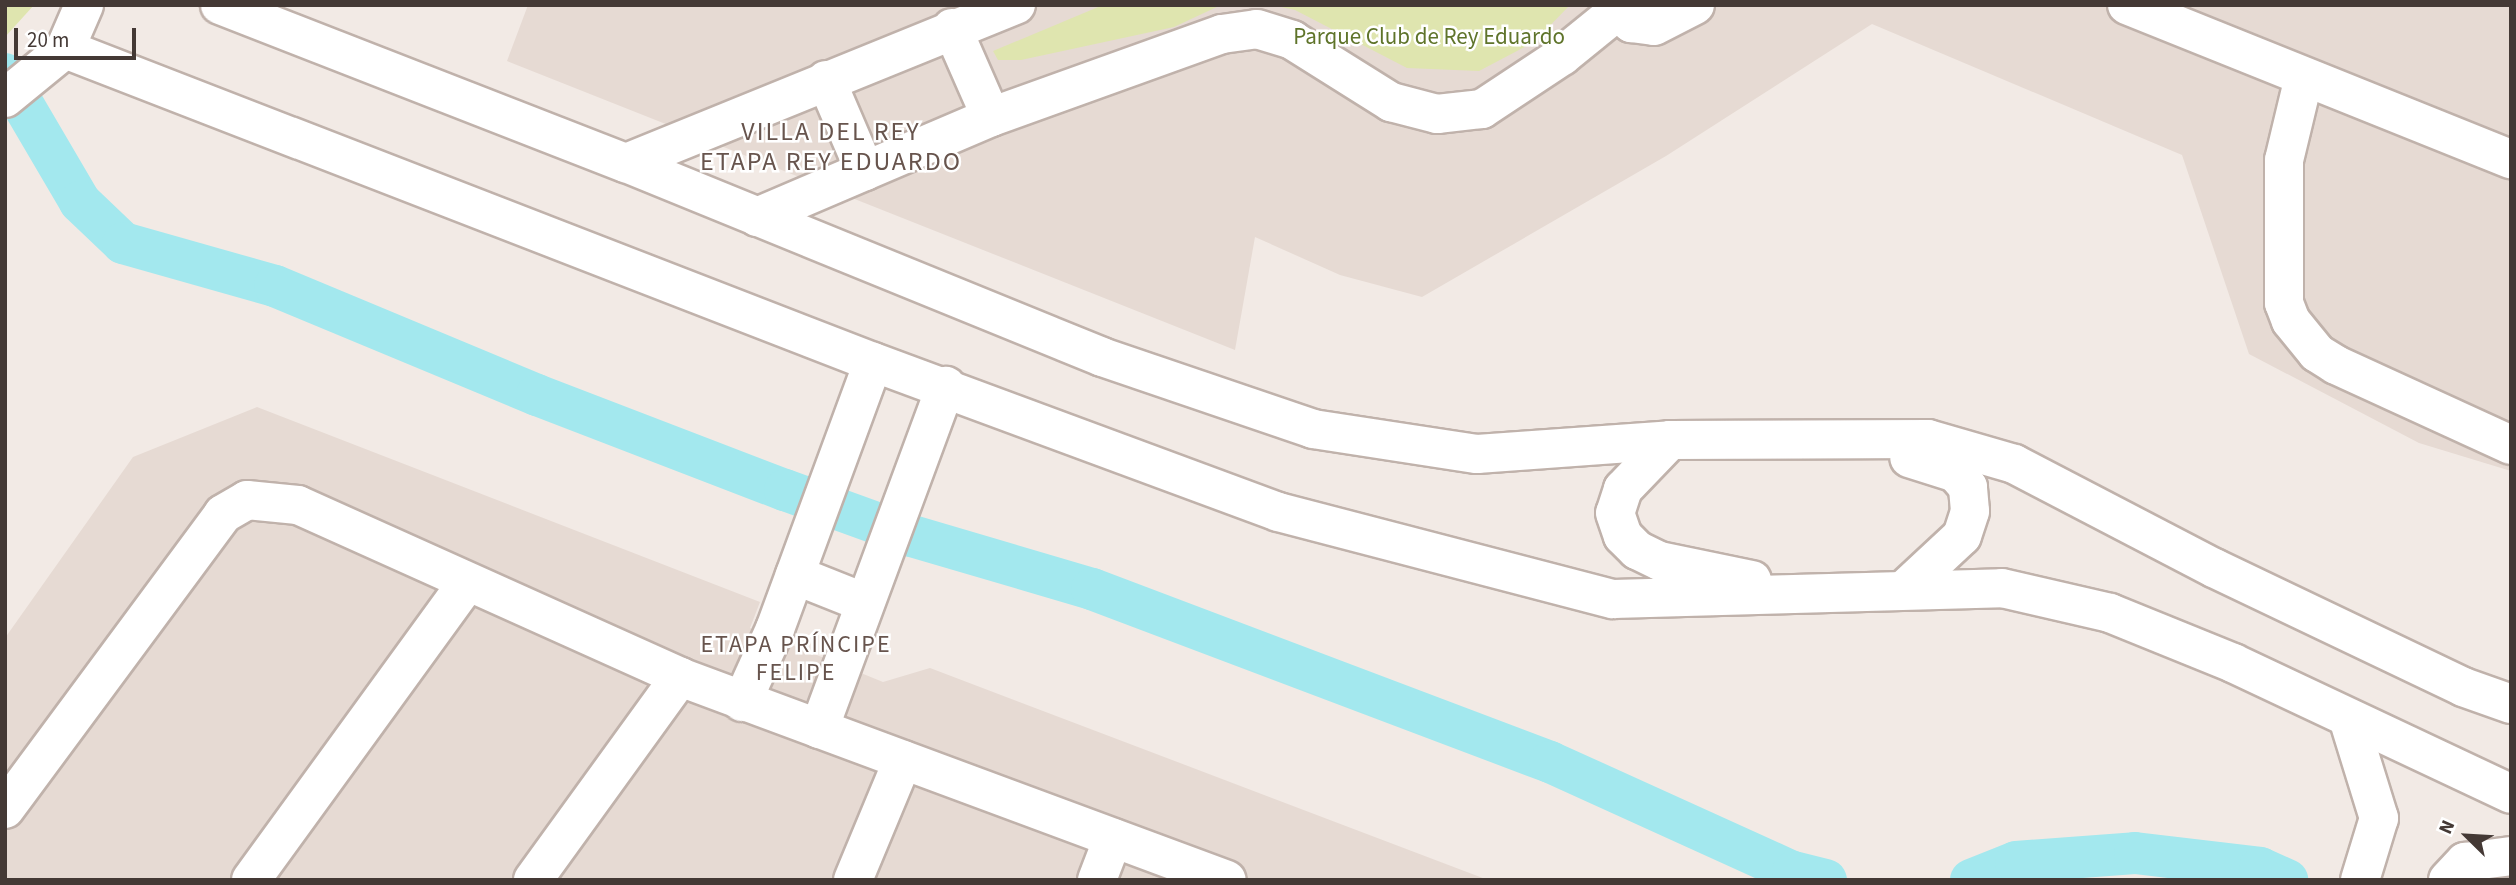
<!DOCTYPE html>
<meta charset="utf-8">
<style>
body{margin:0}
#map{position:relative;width:2516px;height:885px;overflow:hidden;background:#f2eae5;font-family:"Source Sans 3",sans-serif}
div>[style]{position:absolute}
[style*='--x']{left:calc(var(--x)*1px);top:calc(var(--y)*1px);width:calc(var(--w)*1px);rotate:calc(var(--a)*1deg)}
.residential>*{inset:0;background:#e6dad3}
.green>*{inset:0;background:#dfe5af}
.canal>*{height:42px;margin:-21px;padding:0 21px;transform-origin:21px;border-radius:21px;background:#a3e8ee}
.roads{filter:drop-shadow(2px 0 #c0b2ab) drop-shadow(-2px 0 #c0b2ab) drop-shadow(0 2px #c0b2ab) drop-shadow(0 -2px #c0b2ab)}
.minor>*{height:38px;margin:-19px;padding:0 19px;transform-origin:19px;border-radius:19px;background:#fff}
span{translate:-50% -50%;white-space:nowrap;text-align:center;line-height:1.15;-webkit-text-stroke:5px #fff;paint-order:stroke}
.park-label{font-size:23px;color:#5f742a}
.neighbourhood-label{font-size:24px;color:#67544d;letter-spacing:2px}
.quarter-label{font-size:26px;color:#67544d;letter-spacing:2px}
.frame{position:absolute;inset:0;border:7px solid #443935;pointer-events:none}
.north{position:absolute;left:2432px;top:801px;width:70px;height:70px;-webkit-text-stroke:5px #fff;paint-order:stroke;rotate:294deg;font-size:19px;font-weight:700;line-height:28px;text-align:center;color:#443935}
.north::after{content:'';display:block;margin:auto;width:24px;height:32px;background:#443935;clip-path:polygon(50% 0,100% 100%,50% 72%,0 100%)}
.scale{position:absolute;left:14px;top:28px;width:122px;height:32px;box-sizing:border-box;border:4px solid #443935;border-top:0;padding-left:9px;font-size:21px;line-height:24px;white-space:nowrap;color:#443935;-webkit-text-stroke:5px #fff;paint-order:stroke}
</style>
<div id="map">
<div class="residential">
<i style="clip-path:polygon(528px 5px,2511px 5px,2511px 471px,2419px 443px,2249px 354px,2182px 155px,1872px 24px,1666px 156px,1422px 297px,1340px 275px,1255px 237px,1235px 350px,507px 61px)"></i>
<i style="clip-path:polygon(257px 407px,760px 602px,750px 628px,883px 682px,930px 668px,1488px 880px,5px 880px,5px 638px,133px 457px)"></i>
</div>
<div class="green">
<i style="clip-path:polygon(5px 5px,34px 5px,5px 37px)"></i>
<i style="clip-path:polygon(1103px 5px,1221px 5px,1174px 27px,1021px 60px,998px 60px,993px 51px)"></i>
<i style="clip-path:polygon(1272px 5px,1570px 5px,1534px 42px,1479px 71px,1407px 68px,1295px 10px)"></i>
</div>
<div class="canal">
<i style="--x:5;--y:74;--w:148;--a:59.6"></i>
<i style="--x:80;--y:202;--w:59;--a:43.6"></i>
<i style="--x:123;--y:243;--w:158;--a:15.8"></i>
<i style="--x:275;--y:286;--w:284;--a:22.6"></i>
<i style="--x:537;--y:395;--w:266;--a:21"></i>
<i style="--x:785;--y:490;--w:135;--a:19.9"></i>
<i style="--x:912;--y:536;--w:188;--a:16.4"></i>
<i style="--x:1092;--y:589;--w:490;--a:20.7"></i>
<i style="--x:1550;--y:762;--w:267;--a:24.4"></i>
<i style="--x:1793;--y:872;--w:34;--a:14"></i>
<i style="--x:1971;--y:880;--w:48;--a:-21.8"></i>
<i style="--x:2016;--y:862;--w:119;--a:-4.3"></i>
<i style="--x:2135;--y:853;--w:126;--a:6.8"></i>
<i style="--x:2260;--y:868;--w:30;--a:24"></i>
</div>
<div class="roads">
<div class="minor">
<i style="--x:220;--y:5;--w:436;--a:21.3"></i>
<i style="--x:626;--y:163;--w:514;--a:22.17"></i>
<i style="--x:1102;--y:357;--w:223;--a:18.8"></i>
<i style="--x:1313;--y:429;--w:166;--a:8.7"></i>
<i style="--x:1477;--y:454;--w:194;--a:-4.1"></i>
<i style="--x:1670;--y:440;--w:258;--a:-0.2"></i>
<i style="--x:1928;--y:439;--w:90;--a:16.2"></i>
<i style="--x:2014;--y:464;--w:225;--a:27.5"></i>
<i style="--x:2214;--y:568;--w:276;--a:25.5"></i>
<i style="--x:2463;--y:687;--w:51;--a:19.5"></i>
<i style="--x:2127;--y:5;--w:414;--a:21.9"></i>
<i style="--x:1619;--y:10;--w:18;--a:47"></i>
<i style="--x:1631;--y:23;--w:23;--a:7"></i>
<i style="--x:1654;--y:26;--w:46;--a:-27.1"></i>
<i style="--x:952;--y:28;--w:97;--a:66.3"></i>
<i style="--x:65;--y:49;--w:867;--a:21.18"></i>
<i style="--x:873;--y:362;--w:432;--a:20.3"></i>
<i style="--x:1278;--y:512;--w:346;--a:14.6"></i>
<i style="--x:1613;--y:599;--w:389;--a:-1.6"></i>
<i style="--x:2002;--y:588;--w:111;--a:13"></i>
<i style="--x:2110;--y:613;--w:133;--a:22.1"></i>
<i style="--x:2233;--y:663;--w:307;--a:25.2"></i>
<i style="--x:2304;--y:77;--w:85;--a:103.5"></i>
<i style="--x:2284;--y:160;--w:143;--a:90"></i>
<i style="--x:2284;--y:303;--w:19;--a:69"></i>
<i style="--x:2291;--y:321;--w:41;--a:50.9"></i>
<i style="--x:2317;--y:353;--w:22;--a:32"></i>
<i style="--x:2336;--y:365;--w:192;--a:24.6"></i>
<i style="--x:826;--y:80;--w:99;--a:66.8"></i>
<i style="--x:5;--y:98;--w:77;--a:-39.2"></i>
<i style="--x:65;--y:49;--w:48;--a:-66.6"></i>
<i style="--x:626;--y:163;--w:421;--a:-22.1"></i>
<i style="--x:757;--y:217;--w:254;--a:-23.1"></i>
<i style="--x:991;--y:117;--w:245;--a:-19.8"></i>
<i style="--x:1222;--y:34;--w:35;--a:-8"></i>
<i style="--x:1257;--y:29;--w:37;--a:17"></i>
<i style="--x:1292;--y:40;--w:117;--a:32.1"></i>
<i style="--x:1391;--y:102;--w:48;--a:14.6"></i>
<i style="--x:1437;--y:114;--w:45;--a:-6.3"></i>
<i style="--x:1482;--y:109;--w:96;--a:-33.5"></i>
<i style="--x:1562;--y:56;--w:81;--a:-39"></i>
<i style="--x:1670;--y:440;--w:68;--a:133.8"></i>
<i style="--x:1623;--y:489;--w:25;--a:108"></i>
<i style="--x:1615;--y:513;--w:24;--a:71"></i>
<i style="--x:1623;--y:536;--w:20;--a:45"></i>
<i style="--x:1637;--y:550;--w:25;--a:26"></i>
<i style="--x:1660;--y:561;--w:94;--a:11.7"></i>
<i style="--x:795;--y:575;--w:73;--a:21.7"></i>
<i style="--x:1904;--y:590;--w:79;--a:-43"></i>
<i style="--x:1962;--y:536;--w:26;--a:-72"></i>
<i style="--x:1970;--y:511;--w:24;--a:-95"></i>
<i style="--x:1968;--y:487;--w:18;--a:-131"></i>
<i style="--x:1956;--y:473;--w:49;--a:-162.3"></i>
<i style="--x:742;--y:702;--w:80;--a:-65.7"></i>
<i style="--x:775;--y:629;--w:284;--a:-69.8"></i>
<i style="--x:2348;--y:718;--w:105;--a:72.8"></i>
<i style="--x:2379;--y:818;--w:65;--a:107"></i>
<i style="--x:819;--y:729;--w:366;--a:-69.7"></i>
<i style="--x:5;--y:809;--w:367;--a:-53.5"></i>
<i style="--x:223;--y:514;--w:28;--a:-30"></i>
<i style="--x:247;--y:500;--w:51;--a:5.6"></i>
<i style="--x:298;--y:505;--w:419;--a:24.2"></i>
<i style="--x:680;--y:677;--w:583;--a:20.36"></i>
<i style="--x:251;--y:880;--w:366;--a:-54"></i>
<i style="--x:533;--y:880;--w:251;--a:-54.1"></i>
<i style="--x:853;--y:880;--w:130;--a:-67.4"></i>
<i style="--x:1097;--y:880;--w:45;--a:-69.1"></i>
<i style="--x:2448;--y:880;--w:25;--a:-47"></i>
<i style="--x:2465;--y:862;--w:46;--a:-7.4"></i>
</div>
</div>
<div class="park-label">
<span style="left:1429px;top:37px">Parque Club de Rey Eduardo</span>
</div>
<div class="neighbourhood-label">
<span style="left:796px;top:659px">ETAPA PRÍNCIPE<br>FELIPE</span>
</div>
<div class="quarter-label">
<span style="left:831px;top:147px">VILLA DEL REY<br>ETAPA REY EDUARDO</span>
</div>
<div class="frame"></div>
<div class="north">N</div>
<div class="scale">20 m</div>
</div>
